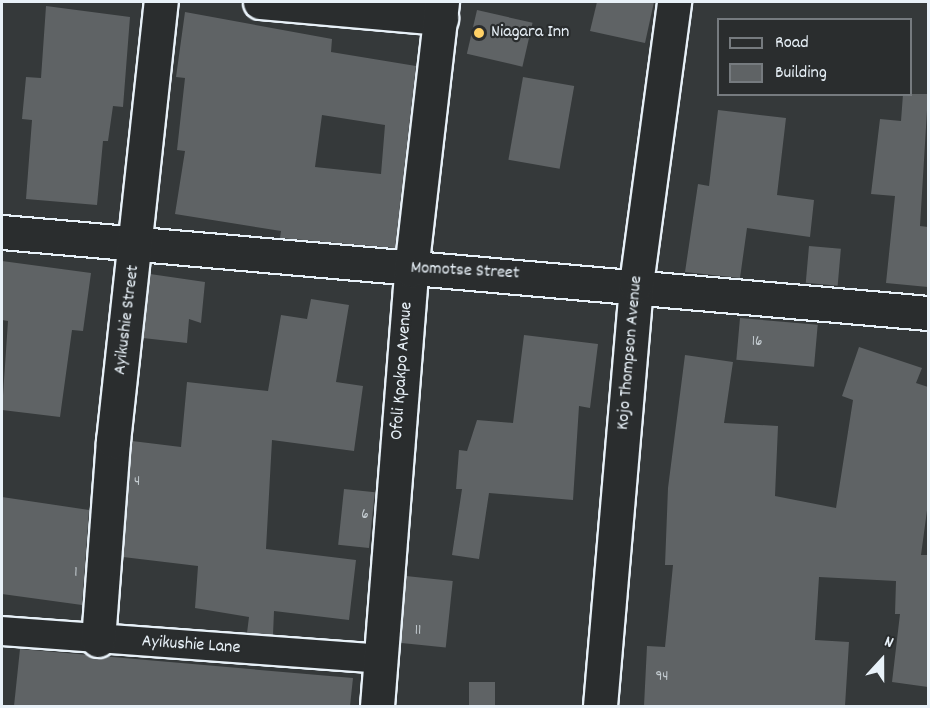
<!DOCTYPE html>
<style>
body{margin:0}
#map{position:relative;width:930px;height:708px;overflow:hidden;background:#35393a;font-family:Dekko,sans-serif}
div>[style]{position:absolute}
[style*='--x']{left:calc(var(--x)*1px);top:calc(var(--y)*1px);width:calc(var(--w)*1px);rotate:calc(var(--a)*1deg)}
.building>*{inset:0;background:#5f6365;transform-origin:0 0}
.roads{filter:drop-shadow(2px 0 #e8f1f8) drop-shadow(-2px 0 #e8f1f8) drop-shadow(0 2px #e8f1f8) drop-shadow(0 -2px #e8f1f8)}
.pedestrian>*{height:28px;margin:-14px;padding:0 14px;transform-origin:14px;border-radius:14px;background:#2a2d2e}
.minor>*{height:33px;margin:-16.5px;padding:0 16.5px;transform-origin:16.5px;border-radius:16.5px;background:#2a2d2e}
.secondary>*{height:33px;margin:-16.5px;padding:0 16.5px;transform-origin:16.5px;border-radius:16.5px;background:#2a2d2e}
.dots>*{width:16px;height:16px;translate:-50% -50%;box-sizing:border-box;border:3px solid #2a2d2e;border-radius:50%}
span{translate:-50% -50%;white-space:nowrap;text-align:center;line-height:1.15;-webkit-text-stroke:4.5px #2a2d2e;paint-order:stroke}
.number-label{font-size:15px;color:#c6ced3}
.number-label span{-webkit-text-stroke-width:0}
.poi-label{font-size:18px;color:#e8f1f8}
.left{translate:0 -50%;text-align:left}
.street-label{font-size:18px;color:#e8f1f8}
.frame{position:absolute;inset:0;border:3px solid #e8f1f8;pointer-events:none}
.legend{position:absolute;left:717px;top:18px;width:195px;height:78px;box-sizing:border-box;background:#2a2d2e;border:2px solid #767b7f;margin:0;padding:8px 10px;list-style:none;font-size:18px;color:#e8f1f8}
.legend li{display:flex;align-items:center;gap:12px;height:30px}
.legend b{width:30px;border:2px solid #767b7f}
.north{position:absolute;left:852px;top:630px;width:60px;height:60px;-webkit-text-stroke:4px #2a2d2e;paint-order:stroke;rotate:21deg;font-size:16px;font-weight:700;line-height:24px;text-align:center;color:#e8f1f8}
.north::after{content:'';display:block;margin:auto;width:21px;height:27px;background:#e8f1f8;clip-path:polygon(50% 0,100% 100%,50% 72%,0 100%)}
</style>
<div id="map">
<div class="building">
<i style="clip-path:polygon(597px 2px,654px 2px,645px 43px,590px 31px)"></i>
<i style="clip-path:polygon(46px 6px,130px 17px,123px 107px,113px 106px,108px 141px,103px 141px,97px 205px,26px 199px,32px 120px,22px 119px,26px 77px,41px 78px)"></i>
<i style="left:477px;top:10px;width:57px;height:45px;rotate:13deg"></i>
<i style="clip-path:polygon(evenodd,185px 12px,332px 39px,331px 52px,416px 66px,395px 248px,280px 238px,281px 231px,175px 214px,185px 151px,177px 150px,185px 78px,176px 77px,185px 12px,322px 115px,385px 125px,381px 174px,315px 167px,322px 115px)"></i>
<i style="left:523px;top:77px;width:52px;height:84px;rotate:10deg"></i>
<i style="clip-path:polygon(903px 94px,928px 94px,920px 226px,928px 227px,928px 287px,886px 283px,895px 196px,871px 194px,880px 119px,901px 121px)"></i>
<i style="clip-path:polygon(718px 110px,786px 118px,777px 195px,814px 200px,810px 237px,747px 228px,740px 278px,685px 272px,698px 184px,709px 186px)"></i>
<i style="left:809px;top:246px;width:32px;height:37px;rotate:5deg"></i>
<i style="clip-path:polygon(2px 261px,91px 273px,83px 331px,72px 330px,60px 417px,2px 410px,8px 321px,2px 320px)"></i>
<i style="clip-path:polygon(150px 274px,205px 282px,201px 323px,189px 319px,187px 343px,143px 338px)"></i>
<i style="clip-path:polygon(311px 299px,349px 305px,336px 382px,363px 386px,354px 451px,272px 440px,266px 549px,356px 560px,349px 620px,274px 611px,273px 635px,247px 633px,249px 617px,195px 608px,198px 566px,123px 557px,132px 441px,181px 447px,187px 382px,268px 391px,281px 315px,307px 319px)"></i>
<i style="left:740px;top:318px;width:78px;height:42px;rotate:5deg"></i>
<i style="clip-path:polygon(524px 335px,598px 344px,590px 408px,579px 406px,573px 500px,489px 493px,479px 559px,452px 555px,462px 489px,456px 489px,459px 450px,467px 451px,477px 420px,513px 423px)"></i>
<i style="clip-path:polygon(859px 347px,922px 368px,916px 383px,928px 387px,928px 503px,921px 555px,928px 555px,928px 687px,892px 682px,900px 614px,895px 614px,896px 581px,819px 577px,815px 640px,849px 642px,845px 706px,644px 706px,647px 646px,665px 647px,673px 565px,665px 565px,668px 488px,685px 355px,733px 362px,724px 423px,778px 426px,775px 496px,836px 508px,853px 400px,842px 396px)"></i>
<i style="left:344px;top:489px;width:31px;height:56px;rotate:6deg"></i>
<i style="clip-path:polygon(2px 497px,89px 510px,82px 605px,2px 594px)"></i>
<i style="left:406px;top:576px;width:47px;height:67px;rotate:6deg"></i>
<i style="clip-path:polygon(20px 649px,353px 678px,350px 706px,14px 706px)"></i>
<i style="left:469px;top:682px;width:26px;height:24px"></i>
</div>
<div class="roads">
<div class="pedestrian">
<i style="--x:2;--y:631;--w:379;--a:4.2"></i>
</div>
<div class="minor">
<i style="--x:260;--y:2;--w:182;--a:5.1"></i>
<i style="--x:2;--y:232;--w:930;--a:5"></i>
<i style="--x:98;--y:640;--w:200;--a:-85.7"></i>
<i style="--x:113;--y:441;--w:442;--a:-83.8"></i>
<i style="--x:377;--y:706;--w:437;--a:-85.5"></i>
<i style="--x:411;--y:270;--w:270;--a:-83.4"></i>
</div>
<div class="secondary">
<i style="--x:600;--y:706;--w:424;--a:-85.1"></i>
<i style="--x:636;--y:284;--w:285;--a:-82.3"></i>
</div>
</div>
<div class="dots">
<i style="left:479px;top:33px;background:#ffd166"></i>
</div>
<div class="number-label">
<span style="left:757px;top:343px">16</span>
<span style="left:137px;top:483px">4</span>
<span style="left:365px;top:516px">6</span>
<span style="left:76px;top:574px">1</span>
<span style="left:418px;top:632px">11</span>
<span style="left:662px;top:678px">94</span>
</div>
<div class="poi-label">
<span class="left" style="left:491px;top:33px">Niagara Inn</span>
</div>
<div class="street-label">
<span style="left:465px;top:272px;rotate:3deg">Momotse Street</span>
<span style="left:128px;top:320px;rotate:-83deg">Ayikushie Street</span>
<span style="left:631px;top:353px;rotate:-85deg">Kojo Thompson Avenue</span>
<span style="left:403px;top:371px;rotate:-86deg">Ofoli Kpakpo Avenue</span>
<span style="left:191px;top:646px;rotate:4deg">Ayikushie Lane</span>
</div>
<div class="frame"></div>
<ul class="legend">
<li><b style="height:8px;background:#2a2d2e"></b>Road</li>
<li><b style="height:16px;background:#5f6365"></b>Building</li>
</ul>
<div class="north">N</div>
</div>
